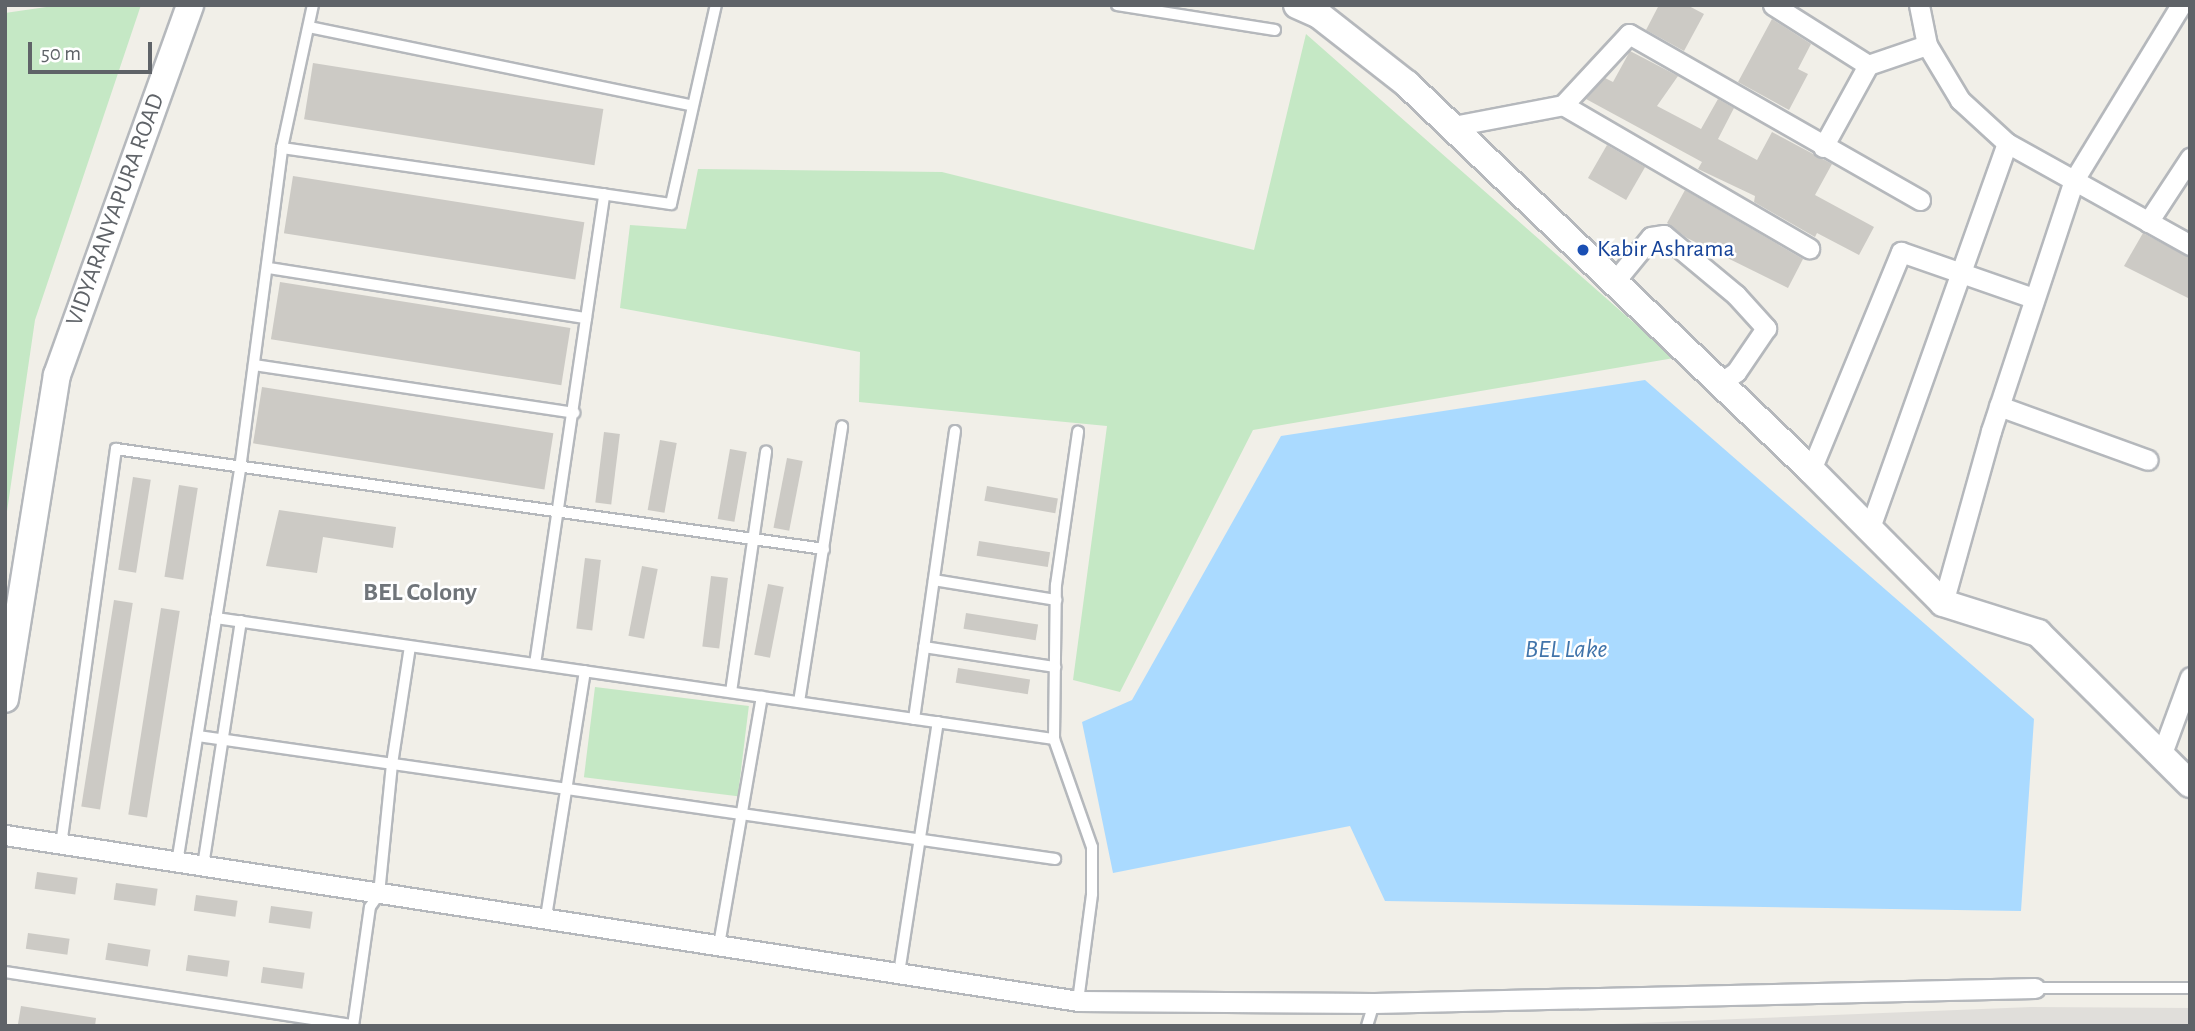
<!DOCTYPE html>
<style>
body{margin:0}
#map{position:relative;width:2195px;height:1031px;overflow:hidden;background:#f1efe8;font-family:"Alegreya Sans",sans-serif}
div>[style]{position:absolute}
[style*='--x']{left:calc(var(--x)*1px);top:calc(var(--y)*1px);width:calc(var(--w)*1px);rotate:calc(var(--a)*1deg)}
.industrial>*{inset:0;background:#e0deda}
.green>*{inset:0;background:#c5e8c5;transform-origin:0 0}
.water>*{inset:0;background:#aadaff}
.building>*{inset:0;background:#cccac5;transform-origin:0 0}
.roads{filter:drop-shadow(2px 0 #b5b8bc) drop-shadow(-2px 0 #b5b8bc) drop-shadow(0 2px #b5b8bc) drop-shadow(0 -2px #b5b8bc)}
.lane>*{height:10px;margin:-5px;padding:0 5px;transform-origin:5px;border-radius:5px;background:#fff}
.street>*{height:19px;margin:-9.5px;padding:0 9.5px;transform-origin:9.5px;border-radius:9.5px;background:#fff}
.secondary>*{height:26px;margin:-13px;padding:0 13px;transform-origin:13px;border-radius:13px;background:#fff}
.dots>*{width:19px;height:19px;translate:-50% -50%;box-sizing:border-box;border:4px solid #fff;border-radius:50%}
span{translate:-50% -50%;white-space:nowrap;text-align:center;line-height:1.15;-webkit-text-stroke:5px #fff;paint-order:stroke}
.street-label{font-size:24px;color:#5f6368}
.transit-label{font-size:24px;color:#164399}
.left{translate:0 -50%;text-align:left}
.neighbourhood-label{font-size:26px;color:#70757a;font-weight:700}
.water-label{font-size:26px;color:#4174aa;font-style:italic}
.frame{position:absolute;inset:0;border:7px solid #5f6368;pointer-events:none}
.scale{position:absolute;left:28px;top:42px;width:124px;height:32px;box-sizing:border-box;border:4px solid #5f6368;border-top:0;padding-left:9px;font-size:21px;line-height:24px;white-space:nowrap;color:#5f6368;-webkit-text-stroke:5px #fff;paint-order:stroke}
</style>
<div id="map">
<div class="industrial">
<i style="clip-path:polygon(2031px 1007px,2190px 1008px,2190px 1026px,1564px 1026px)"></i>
</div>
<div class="green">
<i style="clip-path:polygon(60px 5px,141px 5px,35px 320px,5px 525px,5px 13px)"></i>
<i style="clip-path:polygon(1306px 34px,1674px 358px,1253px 430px,1120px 692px,1073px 680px,1107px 426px,859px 402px,860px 352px,620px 308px,630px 225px,686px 229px,698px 169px,942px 172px,1254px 250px)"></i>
<i style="left:595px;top:687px;width:155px;height:91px;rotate:7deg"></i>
</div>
<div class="water">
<i style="clip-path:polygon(1645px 380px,2034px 719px,2021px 911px,1385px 901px,1350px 826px,1113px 873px,1082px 722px,1132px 700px,1281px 436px)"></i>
</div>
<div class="building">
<i style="clip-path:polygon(1659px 5px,1687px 5px,1704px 14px,1684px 51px,1646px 30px)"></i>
<i style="clip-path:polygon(1772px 19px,1811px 44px,1798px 69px,1808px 74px,1789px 110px,1738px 82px)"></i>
<i style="clip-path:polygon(1630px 51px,1678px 76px,1657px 106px,1701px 129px,1718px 99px,1734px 108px,1718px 139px,1757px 160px,1772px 132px,1832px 164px,1815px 195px,1874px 227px,1859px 255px,1817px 233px,1815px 237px,1754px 202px,1755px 196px,1698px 169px,1702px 162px,1586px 99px,1605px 78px,1613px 82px)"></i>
<i style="left:313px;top:63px;width:294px;height:57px;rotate:9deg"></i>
<i style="left:1607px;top:145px;width:44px;height:38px;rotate:30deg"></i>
<i style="left:293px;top:176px;width:295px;height:58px;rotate:9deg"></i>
<i style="clip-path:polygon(1685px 190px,1803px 259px,1788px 288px,1687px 238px,1667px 223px)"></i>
<i style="clip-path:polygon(2143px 233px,2190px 258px,2190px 299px,2124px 266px)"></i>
<i style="left:280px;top:282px;width:294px;height:58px;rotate:9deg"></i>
<i style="left:262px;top:387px;width:295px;height:57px;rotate:9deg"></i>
<i style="left:604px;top:432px;width:16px;height:71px;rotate:7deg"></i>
<i style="left:660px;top:440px;width:17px;height:71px;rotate:10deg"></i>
<i style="left:730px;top:449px;width:17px;height:71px;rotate:10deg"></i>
<i style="left:787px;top:458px;width:16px;height:71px;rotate:11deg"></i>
<i style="left:133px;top:477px;width:18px;height:94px;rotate:9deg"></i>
<i style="left:179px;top:485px;width:19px;height:93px;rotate:9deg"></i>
<i style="left:987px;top:486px;width:72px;height:15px;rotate:10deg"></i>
<i style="clip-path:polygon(279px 510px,396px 527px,393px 548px,323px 537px,317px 573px,266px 566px)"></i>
<i style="left:979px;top:541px;width:72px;height:15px;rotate:9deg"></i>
<i style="left:585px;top:558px;width:16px;height:71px;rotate:7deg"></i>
<i style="left:642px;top:566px;width:16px;height:71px;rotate:11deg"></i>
<i style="left:711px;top:576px;width:17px;height:71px;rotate:7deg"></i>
<i style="left:768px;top:584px;width:16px;height:72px;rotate:11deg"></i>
<i style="left:114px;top:600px;width:19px;height:209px;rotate:9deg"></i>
<i style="left:161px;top:608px;width:19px;height:209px;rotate:9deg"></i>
<i style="left:966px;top:613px;width:73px;height:16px;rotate:9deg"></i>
<i style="left:958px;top:668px;width:73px;height:15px;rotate:9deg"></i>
<i style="left:37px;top:872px;width:41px;height:17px;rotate:8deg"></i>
<i style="left:116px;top:883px;width:42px;height:17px;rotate:8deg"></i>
<i style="left:196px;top:895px;width:42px;height:16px;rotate:8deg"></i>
<i style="left:271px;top:906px;width:42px;height:17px;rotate:8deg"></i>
<i style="left:28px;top:933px;width:42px;height:16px;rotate:8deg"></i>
<i style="left:108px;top:943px;width:43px;height:17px;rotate:9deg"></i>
<i style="left:188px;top:955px;width:42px;height:16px;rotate:8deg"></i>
<i style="left:263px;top:967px;width:42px;height:16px;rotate:8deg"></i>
<i style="clip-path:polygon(21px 1006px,96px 1018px,95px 1026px,18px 1024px)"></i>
</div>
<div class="roads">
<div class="lane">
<i style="--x:1117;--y:5;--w:160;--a:9"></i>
<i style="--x:309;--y:27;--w:389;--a:11.6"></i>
<i style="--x:282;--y:148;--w:393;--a:8.2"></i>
<i style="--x:671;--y:204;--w:204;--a:-77.3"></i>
<i style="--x:269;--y:268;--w:321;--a:9"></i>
<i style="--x:254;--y:365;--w:324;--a:8.5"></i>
<i style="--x:934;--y:580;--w:124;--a:9.3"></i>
<i style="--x:216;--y:618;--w:847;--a:8.22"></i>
<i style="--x:924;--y:647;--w:133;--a:8.7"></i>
<i style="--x:535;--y:664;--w:475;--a:-81.6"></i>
<i style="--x:731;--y:692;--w:243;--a:-81.7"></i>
<i style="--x:799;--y:702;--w:279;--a:-81.1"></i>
<i style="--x:914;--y:719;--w:291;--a:-81.9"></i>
<i style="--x:198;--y:736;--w:866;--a:8.17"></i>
<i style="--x:61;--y:845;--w:400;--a:-82.1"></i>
<i style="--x:116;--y:449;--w:715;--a:8.04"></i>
<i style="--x:177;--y:863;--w:399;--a:-80.9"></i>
<i style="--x:240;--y:469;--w:324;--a:-82.5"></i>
<i style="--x:282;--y:148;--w:146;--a:-77.8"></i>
<i style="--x:203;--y:866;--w:248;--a:-81.2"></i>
<i style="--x:546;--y:917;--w:249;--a:-81"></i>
<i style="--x:719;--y:945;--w:252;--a:-80.2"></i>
<i style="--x:5;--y:972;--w:352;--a:8.7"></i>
<i style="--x:899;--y:973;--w:254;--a:-81.2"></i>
<i style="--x:2035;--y:988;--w:155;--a:0"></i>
<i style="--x:1078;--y:1001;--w:108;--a:-82.5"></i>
<i style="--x:1092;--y:894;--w:47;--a:-90"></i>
<i style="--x:1092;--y:847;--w:114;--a:-109.4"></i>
<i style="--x:1054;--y:739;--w:154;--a:-89.3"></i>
<i style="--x:1056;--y:585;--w:155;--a:-81.8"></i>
<i style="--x:353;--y:1026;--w:120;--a:-81.9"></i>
<i style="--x:370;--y:907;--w:16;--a:-55"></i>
<i style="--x:379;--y:894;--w:131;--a:-84.3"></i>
<i style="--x:392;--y:764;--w:119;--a:-81.3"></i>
<i style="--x:1367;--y:1026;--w:24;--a:-73"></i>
</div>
<div class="street">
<i style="--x:1773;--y:5;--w:112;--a:32.3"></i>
<i style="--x:1919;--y:5;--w:41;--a:78.7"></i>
<i style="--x:1563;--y:105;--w:285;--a:30.2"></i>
<i style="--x:1448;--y:127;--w:117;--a:-10.8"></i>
<i style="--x:1563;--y:105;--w:97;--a:-47.1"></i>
<i style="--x:1629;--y:34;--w:335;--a:29.7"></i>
<i style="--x:2007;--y:143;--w:210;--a:29.1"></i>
<i style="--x:1823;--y:147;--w:94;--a:-61.2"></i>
<i style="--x:1868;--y:65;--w:62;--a:-18.7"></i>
<i style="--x:1927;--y:45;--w:64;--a:59"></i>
<i style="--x:1960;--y:100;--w:64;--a:42.5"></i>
<i style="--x:2007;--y:143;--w:411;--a:109.6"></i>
<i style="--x:2148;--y:222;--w:77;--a:-56.7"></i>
<i style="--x:1615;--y:281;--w:57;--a:-50.7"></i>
<i style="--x:1651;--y:237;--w:13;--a:-9"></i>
<i style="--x:1664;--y:235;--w:94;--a:39.8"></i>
<i style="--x:1736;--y:295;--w:45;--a:47.7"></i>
<i style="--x:1766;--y:328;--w:53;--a:124.3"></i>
<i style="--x:1736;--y:372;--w:19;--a:145"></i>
<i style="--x:1999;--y:406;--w:158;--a:19.9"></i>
<i style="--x:1811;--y:470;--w:236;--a:-67.6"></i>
<i style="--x:1901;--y:252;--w:140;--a:19.2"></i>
<i style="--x:1943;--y:603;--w:179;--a:-74.4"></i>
<i style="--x:1991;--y:431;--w:264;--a:-71.7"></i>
<i style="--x:2074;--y:180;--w:205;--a:-58.6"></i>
<i style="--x:2161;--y:756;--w:84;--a:-69.8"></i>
<i style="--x:5;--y:835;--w:1086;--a:8.79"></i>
<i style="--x:1078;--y:1001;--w:296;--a:0.4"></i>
<i style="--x:1374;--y:1003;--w:661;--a:-1.3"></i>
</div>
<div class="secondary">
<i style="--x:1297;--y:5;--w:24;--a:24"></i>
<i style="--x:1319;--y:15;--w:112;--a:38.1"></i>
<i style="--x:1407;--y:84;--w:559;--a:43.69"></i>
<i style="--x:1811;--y:470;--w:187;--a:45.2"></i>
<i style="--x:1943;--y:603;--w:100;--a:17.5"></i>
<i style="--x:2038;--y:633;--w:214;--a:44.8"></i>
<i style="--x:5;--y:699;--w:328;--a:-80.9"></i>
<i style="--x:57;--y:375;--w:393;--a:-70.2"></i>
</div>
</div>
<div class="dots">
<i style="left:1583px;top:250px;background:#1a4fb4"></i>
</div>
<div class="street-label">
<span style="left:116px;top:210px;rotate:-70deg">VIDYARANYAPURA ROAD</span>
</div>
<div class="transit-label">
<span class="left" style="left:1597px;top:250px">Kabir Ashrama</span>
</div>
<div class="neighbourhood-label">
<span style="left:420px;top:593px">BEL Colony</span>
</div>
<div class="water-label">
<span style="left:1566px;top:650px">BEL Lake</span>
</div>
<div class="frame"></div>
<div class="scale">50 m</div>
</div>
